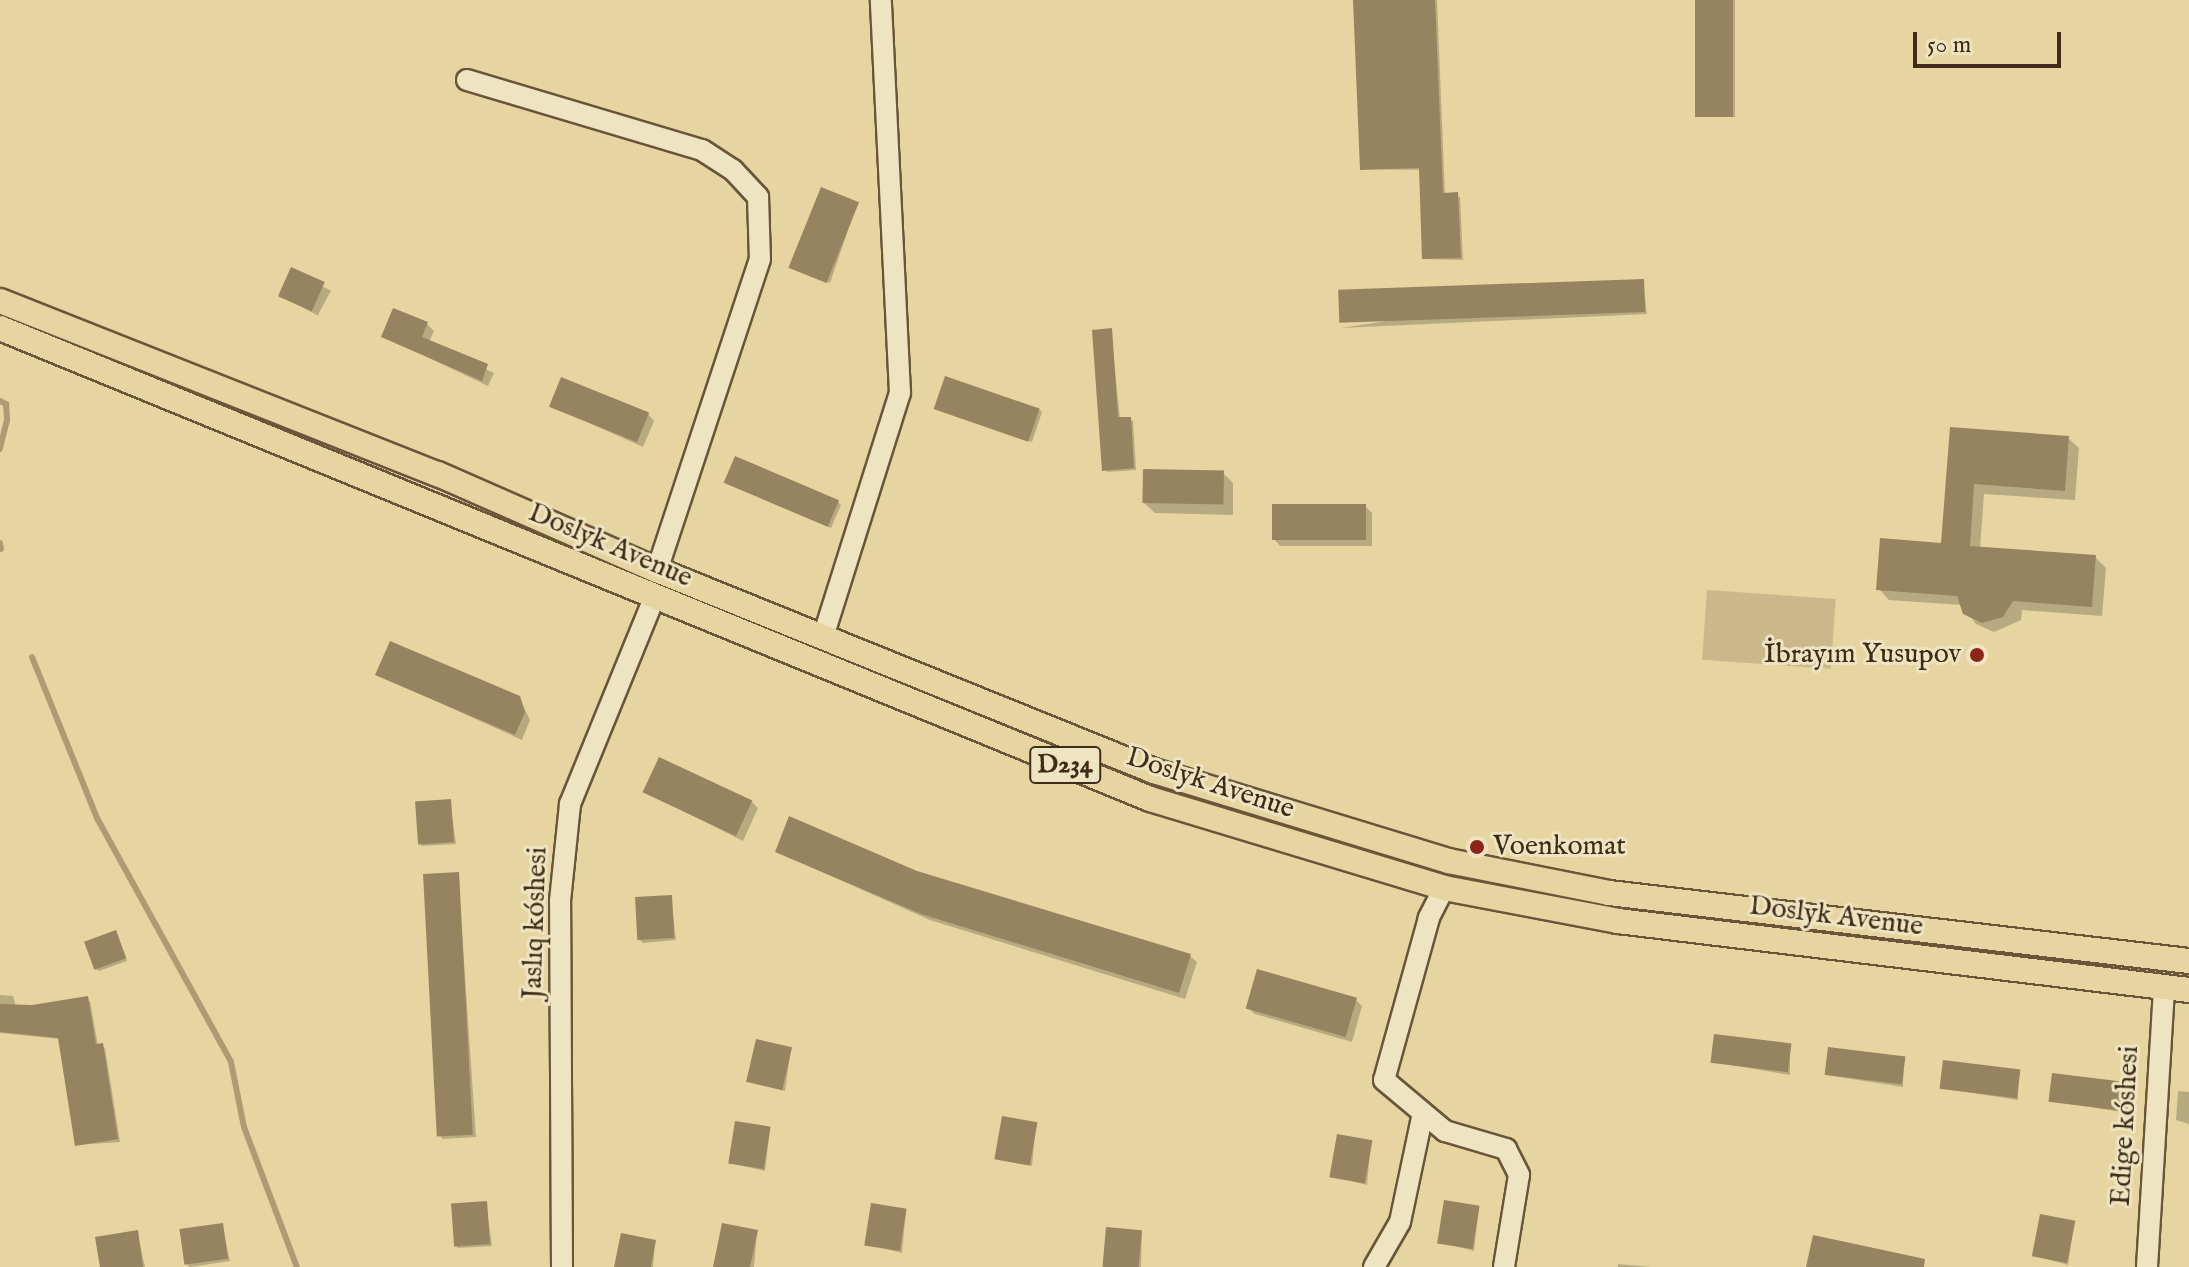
<!DOCTYPE html>
<meta charset="utf-8">
<style>
body{margin:0}
#map{position:relative;width:2189px;height:1267px;overflow:hidden;background:#e6d5a1;font-family:"IM FELL English",serif}
div>[style]{position:absolute}
[style*='--x']{left:calc(var(--x)*1px);top:calc(var(--y)*1px);width:calc(var(--w)*1px);rotate:calc(var(--a)*1deg)}
.green>*{inset:0;background:#cab88a;transform-origin:0 0}
.shadow>*{inset:0;background:#0003;transform-origin:0 0}
.stream>*{height:6px;margin:-3px;padding:0 3px;transform-origin:3px;border-radius:3px;background:#ad9b72}
.building>*{inset:0;background:#96835f;transform-origin:0 0}
.roads{filter:drop-shadow(2px 0 #69563a) drop-shadow(-2px 0 #69563a) drop-shadow(0 2px #69563a) drop-shadow(0 -2px #69563a)}
.minor>*{height:20px;margin:-10px;padding:0 10px;transform-origin:10px;border-radius:10px;background:#efe4c2}
.major>*{height:24px;margin:-12px;padding:0 12px;transform-origin:12px;border-radius:12px;background:#e6d5a1}
.dots>*{width:22px;height:22px;translate:-50% -50%;box-sizing:border-box;border:4px solid #efe4c2;border-radius:50%}
span{translate:-50% -50%;white-space:nowrap;text-align:center;line-height:1.15;-webkit-text-stroke:6px #efe4c2;paint-order:stroke}
.shield-label span{padding:2px 6px;background:#efe4c2;border:2px solid;border-radius:6px;-webkit-text-stroke-width:0}
.shield-label{font-size:26px;color:#3f2b17;font-weight:700}
.street-label{font-size:28px;color:#3f2b17}
.poi-label{font-size:28px;color:#3f2b17}
.right{translate:-100% -50%;text-align:right}
.left{translate:0 -50%;text-align:left}
.scale{position:absolute;left:1913px;top:32px;width:148px;height:36px;box-sizing:border-box;border:4px solid #3f2b17;border-top:0;padding-left:10px;font-size:24px;line-height:28px;white-space:nowrap;color:#3f2b17;-webkit-text-stroke:6px #efe4c2;paint-order:stroke}
</style>
<div id="map">
<div class="green">
<i style="left:1707px;top:590px;width:129px;height:70px;rotate:4deg"></i>
</div>
<div class="shadow">
<i style="clip-path:polygon(1355px 0,1437px 0,1445px 195px,1460px 197px,1463px 260px,1424px 259px,1421px 170px,1362px 169px)"></i>
<i style="left:1697px;top:0;width:38px;height:117px"></i>
<i style="clip-path:polygon(857px 204px,830px 283px,792px 267px)"></i>
<i style="left:292px;top:270px;width:44px;height:28px;rotate:28deg"></i>
<i style="clip-path:polygon(1643px 281px,1647px 314px,1341px 328px)"></i>
<i style="clip-path:polygon(427px 324px,434px 331px,429px 342px,494px 373px,488px 386px,383px 336px)"></i>
<i style="clip-path:polygon(1111px 330px,1120px 419px,1133px 421px,1136px 470px,1107px 472px)"></i>
<i style="clip-path:polygon(551px 406px,648px 414px,654px 421px,643px 447px)"></i>
<i style="clip-path:polygon(937px 409px,1039px 409px,1042px 412px,1032px 442px)"></i>
<i style="clip-path:polygon(1952px 429px,2068px 438px,2079px 448px,2075px 500px,1984px 494px,1980px 549px,2095px 557px,2106px 568px,2102px 616px,2022px 610px,2021px 620px,1994px 632px,1976px 624px,1962px 605px,1889px 600px,1879px 589px,1943px 545px)"></i>
<i style="clip-path:polygon(1223px 473px,1233px 483px,1233px 515px,1155px 513px,1144px 503px)"></i>
<i style="clip-path:polygon(726px 483px,838px 502px,841px 505px,831px 528px)"></i>
<i style="clip-path:polygon(1365px 506px,1372px 513px,1372px 546px,1280px 546px,1274px 539px)"></i>
<i style="clip-path:polygon(378px 675px,519px 697px,530px 720px,522px 740px)"></i>
<i style="clip-path:polygon(645px 792px,752px 802px,758px 808px,743px 841px)"></i>
<i style="clip-path:polygon(450px 801px,456px 844px,422px 846px,420px 844px)"></i>
<i style="clip-path:polygon(777px 852px,917px 873px,1190px 956px,1197px 962px,1185px 999px,930px 920px)"></i>
<i style="clip-path:polygon(458px 874px,476px 1137px,443px 1139px,440px 1136px)"></i>
<i style="clip-path:polygon(671px 897px,676px 940px,643px 943px,640px 940px)"></i>
<i style="clip-path:polygon(115px 932px,127px 961px,99px 971px,96px 969px)"></i>
<i style="clip-path:polygon(0 995px,13px 996px,16px 1007px,90px 1001px,98px 1046px,105px 1048px,120px 1142px,77px 1145px,61px 1039px,0 1033px)"></i>
<i style="clip-path:polygon(1356px 1000px,1362px 1006px,1352px 1042px,1255px 1014px,1248px 1008px)"></i>
<i style="clip-path:polygon(1790px 1046px,1790px 1075px,1712px 1062px)"></i>
<i style="clip-path:polygon(791px 1049px,785px 1091px,749px 1081px)"></i>
<i style="clip-path:polygon(1904px 1058px,1903px 1087px,1826px 1075px)"></i>
<i style="clip-path:polygon(2019px 1072px,2018px 1100px,1941px 1088px)"></i>
<i style="clip-path:polygon(2128px 1085px,2128px 1113px,2051px 1101px)"></i>
<i style="clip-path:polygon(2178px 1091px,2189px 1092px,2189px 1124px,2176px 1120px)"></i>
<i style="clip-path:polygon(1036px 1124px,1032px 1166px,996px 1158px)"></i>
<i style="clip-path:polygon(770px 1129px,765px 1171px,730px 1163px)"></i>
<i style="clip-path:polygon(1371px 1142px,1367px 1185px,1331px 1176px)"></i>
<i style="clip-path:polygon(486px 1203px,492px 1246px,458px 1248px,456px 1246px)"></i>
<i style="clip-path:polygon(1479px 1208px,1474px 1251px,1439px 1242px)"></i>
<i style="clip-path:polygon(906px 1211px,902px 1253px,866px 1244px)"></i>
<i style="clip-path:polygon(2074px 1223px,2068px 1265px,2032px 1255px)"></i>
<i style="clip-path:polygon(222px 1225px,230px 1261px,190px 1267px,187px 1265px)"></i>
<i style="clip-path:polygon(137px 1232px,145px 1267px,102px 1267px)"></i>
<i style="clip-path:polygon(757px 1232px,754px 1267px,717px 1267px)"></i>
<i style="clip-path:polygon(1142px 1232px,1141px 1267px,1105px 1267px)"></i>
<i style="clip-path:polygon(655px 1242px,653px 1267px,616px 1267px)"></i>
<i style="clip-path:polygon(1618px 1264px,1651px 1267px,1618px 1267px)"></i>
</div>
<div class="stream">
<i style="--x:0;--y:401;--w:7;--a:27"></i>
<i style="--x:6;--y:404;--w:16;--a:86"></i>
<i style="--x:7;--y:420;--w:30;--a:104"></i>
<i style="--x:0;--y:543;--w:6;--a:81"></i>
<i style="--x:32;--y:657;--w:174;--a:68"></i>
<i style="--x:97;--y:818;--w:278;--a:61.2"></i>
<i style="--x:231;--y:1062;--w:66;--a:78.7"></i>
<i style="--x:244;--y:1127;--w:150;--a:69.3"></i>
</div>
<div class="building">
<i style="clip-path:polygon(1353px 0,1435px 0,1443px 193px,1458px 192px,1461px 258px,1422px 259px,1419px 168px,1360px 170px)"></i>
<i style="left:1695px;top:0;width:38px;height:117px"></i>
<i style="left:821px;top:187px;width:41px;height:87px;rotate:22deg"></i>
<i style="left:291px;top:267px;width:37px;height:32px;rotate:24deg"></i>
<i style="left:1644px;top:279px;width:33px;height:306px;rotate:88deg"></i>
<i style="clip-path:polygon(393px 308px,428px 322px,422px 337px,488px 364px,482px 381px,381px 337px)"></i>
<i style="clip-path:polygon(1112px 328px,1118px 417px,1131px 417px,1134px 468px,1102px 471px,1092px 330px)"></i>
<i style="left:945px;top:376px;width:100px;height:35px;rotate:19deg"></i>
<i style="left:561px;top:377px;width:95px;height:32px;rotate:22deg"></i>
<i style="clip-path:polygon(1950px 427px,2069px 436px,2065px 491px,1974px 484px,1970px 546px,2096px 555px,2092px 607px,2013px 601px,2003px 617px,1982px 623px,1963px 614px,1957px 596px,1876px 590px,1880px 538px,1941px 543px)"></i>
<i style="left:735px;top:456px;width:113px;height:29px;rotate:23deg"></i>
<i style="left:1143px;top:469px;width:81px;height:34px;rotate:1deg"></i>
<i style="left:1272px;top:504px;width:94px;height:36px"></i>
<i style="clip-path:polygon(390px 641px,520px 696px,525px 712px,515px 735px,375px 675px)"></i>
<i style="left:659px;top:757px;width:103px;height:39px;rotate:25deg"></i>
<i style="left:451px;top:799px;width:43px;height:36px;rotate:86deg"></i>
<i style="clip-path:polygon(789px 816px,917px 871px,1191px 954px,1179px 993px,921px 914px,775px 852px)"></i>
<i style="left:459px;top:872px;width:263px;height:36px;rotate:87deg"></i>
<i style="left:672px;top:895px;width:43px;height:37px;rotate:87deg"></i>
<i style="left:116px;top:930px;width:30px;height:34px;rotate:70deg"></i>
<i style="left:1257px;top:969px;width:104px;height:41px;rotate:16deg"></i>
<i style="clip-path:polygon(88px 996px,96px 1044px,103px 1043px,118px 1139px,75px 1146px,58px 1038px,0 1032px,0 1004px,32px 1005px)"></i>
<i style="left:1714px;top:1034px;width:78px;height:29px;rotate:7deg"></i>
<i style="left:756px;top:1039px;width:37px;height:44px;rotate:13deg"></i>
<i style="left:1828px;top:1047px;width:78px;height:28px;rotate:7deg"></i>
<i style="left:1943px;top:1060px;width:78px;height:29px;rotate:7deg"></i>
<i style="left:2052px;top:1073px;width:78px;height:29px;rotate:7deg"></i>
<i style="left:1002px;top:1116px;width:36px;height:44px;rotate:10deg"></i>
<i style="left:735px;top:1121px;width:36px;height:43px;rotate:9deg"></i>
<i style="left:1337px;top:1134px;width:36px;height:44px;rotate:10deg"></i>
<i style="left:1444px;top:1200px;width:36px;height:44px;rotate:9deg"></i>
<i style="left:487px;top:1201px;width:43px;height:36px;rotate:86deg"></i>
<i style="left:871px;top:1203px;width:36px;height:43px;rotate:9deg"></i>
<i style="left:2040px;top:1214px;width:36px;height:43px;rotate:11deg"></i>
<i style="left:223px;top:1223px;width:36px;height:44px;rotate:82deg"></i>
<i style="clip-path:polygon(722px 1223px,758px 1230px,750px 1267px,713px 1267px)"></i>
<i style="left:1106px;top:1227px;width:36px;height:40px;rotate:5deg"></i>
<i style="clip-path:polygon(138px 1230px,143px 1267px,100px 1267px,95px 1237px)"></i>
<i style="clip-path:polygon(621px 1233px,656px 1240px,651px 1267px,614px 1267px)"></i>
<i style="clip-path:polygon(1813px 1235px,1925px 1259px,1924px 1267px,1806px 1267px)"></i>
</div>
<div class="roads">
<div class="minor">
<i style="--x:467;--y:80;--w:245;--a:16.6"></i>
<i style="--x:702;--y:150;--w:37;--a:33"></i>
<i style="--x:733;--y:170;--w:37;--a:47"></i>
<i style="--x:758;--y:197;--w:62;--a:88.2"></i>
<i style="--x:760;--y:259;--w:328;--a:108.3"></i>
<i style="--x:823;--y:637;--w:256;--a:-72.5"></i>
<i style="--x:900;--y:393;--w:393;--a:-92.8"></i>
<i style="--x:1444;--y:888;--w:34;--a:117"></i>
<i style="--x:1429;--y:918;--w:168;--a:105.5"></i>
<i style="--x:1384;--y:1080;--w:80;--a:39.9"></i>
<i style="--x:1445;--y:1131;--w:64;--a:16.4"></i>
<i style="--x:1506;--y:1149;--w:29;--a:63"></i>
<i style="--x:1519;--y:1175;--w:93;--a:99.3"></i>
<i style="--x:562;--y:1267;--w:366;--a:-90.3"></i>
<i style="--x:560;--y:901;--w:98;--a:-84.1"></i>
<i style="--x:570;--y:804;--w:222;--a:-67.8"></i>
<i style="--x:1374;--y:1267;--w:52;--a:-60"></i>
<i style="--x:1400;--y:1222;--w:111;--a:-78.1"></i>
<i style="--x:2147;--y:1267;--w:281;--a:-86.5"></i>
</div>
<div class="major">
<i style="--x:0;--y:301;--w:471;--a:21.6"></i>
<i style="--x:438;--y:474;--w:239;--a:23.7"></i>
<i style="--x:657;--y:570;--w:536;--a:22.02"></i>
<i style="--x:1154;--y:771;--w:308;--a:17"></i>
<i style="--x:1449;--y:861;--w:163;--a:11.3"></i>
<i style="--x:1609;--y:893;--w:584;--a:6.69"></i>
<i style="--x:0;--y:328;--w:1243;--a:22.27"></i>
<i style="--x:1150;--y:799;--w:307;--a:16.8"></i>
<i style="--x:1444;--y:888;--w:177;--a:10.7"></i>
<i style="--x:1618;--y:921;--w:575;--a:6.89"></i>
</div>
</div>
<div class="dots">
<i style="left:1977px;top:655px;background:#8f2418"></i>
<i style="left:1477px;top:847px;background:#8f2418"></i>
</div>
<div class="shield-label">
<span style="left:1065px;top:765px">D234</span>
</div>
<div class="street-label">
<span style="left:610px;top:546px;rotate:23deg">Doslyk Avenue</span>
<span style="left:1210px;top:784px;rotate:18deg">Doslyk Avenue</span>
<span style="left:1836px;top:917px;rotate:7deg">Doslyk Avenue</span>
<span style="left:536px;top:923px;rotate:-88deg">Jaslıq kóshesi</span>
<span style="left:2126px;top:1126px;rotate:-87deg">Edige kóshesi</span>
</div>
<div class="poi-label">
<span class="right" style="left:1961px;top:655px">İbrayım Yusupov</span>
<span class="left" style="left:1493px;top:847px">Voenkomat</span>
</div>
<div class="scale">50 m</div>
</div>
